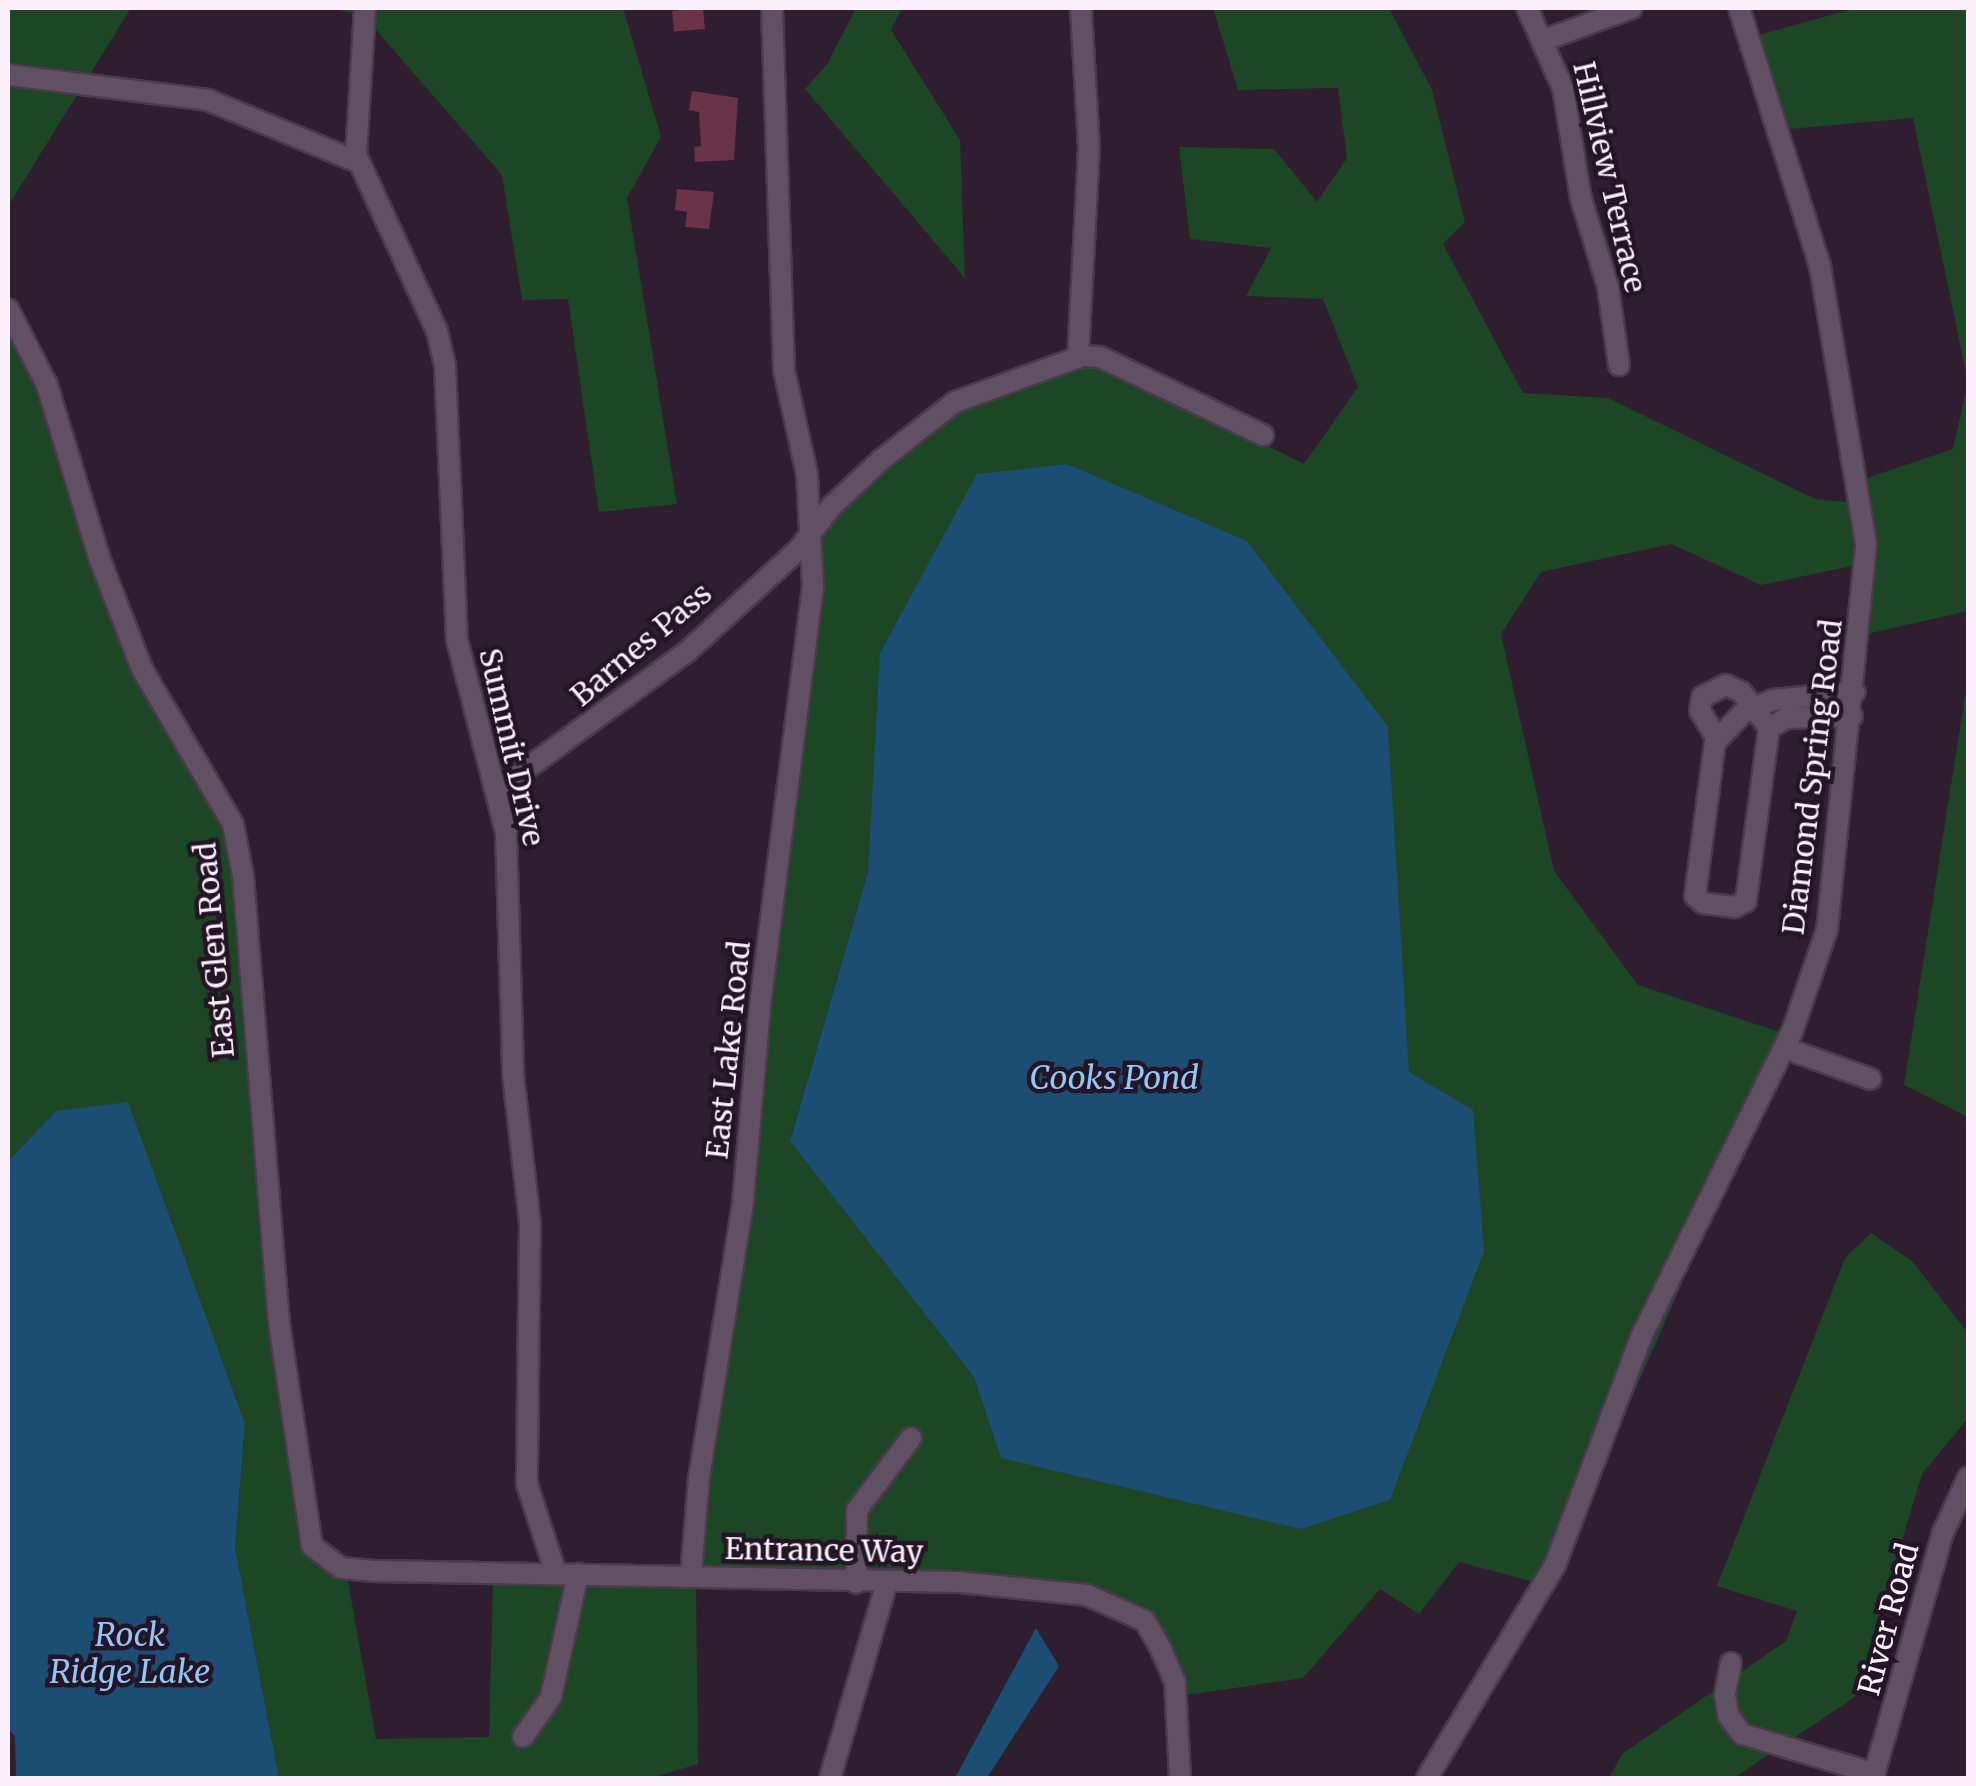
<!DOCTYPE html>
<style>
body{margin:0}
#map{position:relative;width:1976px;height:1786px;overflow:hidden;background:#2e1e30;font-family:Merriweather,serif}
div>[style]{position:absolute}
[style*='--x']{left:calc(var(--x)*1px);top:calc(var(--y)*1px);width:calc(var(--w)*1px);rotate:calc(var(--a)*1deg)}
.green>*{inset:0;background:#1d4625}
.water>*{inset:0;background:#1c4d72}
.building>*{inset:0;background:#6a3347;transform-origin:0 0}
.roads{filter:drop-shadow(2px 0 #483b4a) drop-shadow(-2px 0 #483b4a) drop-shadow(0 2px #483b4a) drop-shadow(0 -2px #483b4a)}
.minor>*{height:20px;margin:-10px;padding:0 10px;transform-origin:10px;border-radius:10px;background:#614f63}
span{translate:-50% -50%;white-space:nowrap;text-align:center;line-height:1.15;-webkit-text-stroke:9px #241526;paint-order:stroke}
.street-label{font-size:30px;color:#fbf0fc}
.water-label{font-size:32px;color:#8fc7f7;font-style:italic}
.frame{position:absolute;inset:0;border:10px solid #fbf0fc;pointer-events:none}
</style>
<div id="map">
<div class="green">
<i style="clip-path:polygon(8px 8px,131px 8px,8px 206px)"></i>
<i style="clip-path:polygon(330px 8px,623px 8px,661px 137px,627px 198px,677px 504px,599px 512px,568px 299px,522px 300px,502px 175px,364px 16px)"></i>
<i style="clip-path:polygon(856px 8px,902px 8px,891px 30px,960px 140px,965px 278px,805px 89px,827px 64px)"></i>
<i style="clip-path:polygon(evenodd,1213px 8px,1389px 8px,1432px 90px,1465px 222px,1443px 244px,1523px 393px,1608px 398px,1815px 499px,1866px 504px,1864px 479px,1953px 449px,1968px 382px,1913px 118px,1777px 130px,1748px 38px,1856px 8px,1968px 8px,1968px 611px,1862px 635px,1866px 563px,1761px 585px,1671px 544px,1541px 572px,1501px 634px,1554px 871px,1638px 985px,1791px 1036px,1549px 1586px,1459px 1562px,1419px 1614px,1380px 1589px,1303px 1678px,1180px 1696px,1163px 1642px,1090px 1592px,696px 1587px,698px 1764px,651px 1778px,279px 1778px,235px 1547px,245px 1424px,56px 1111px,8px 1161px,8px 297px,67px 429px,130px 641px,238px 825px,312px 1552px,348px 1581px,376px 1739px,489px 1737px,493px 1579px,695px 1583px,754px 1147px,824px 520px,945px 404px,1091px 357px,1304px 464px,1358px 387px,1323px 299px,1246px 296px,1271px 248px,1190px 239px,1179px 147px,1274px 149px,1317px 202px,1347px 158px,1338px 88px,1238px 90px,1213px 8px,868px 872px,1001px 1458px,974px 1377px,790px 1140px,868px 872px)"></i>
<i style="clip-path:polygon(1968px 677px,1968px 1117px,1904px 1085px)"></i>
<i style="clip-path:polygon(1871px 1233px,1912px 1261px,1968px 1333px,1968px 1418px,1922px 1474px,1855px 1697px,1734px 1778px,1609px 1778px,1622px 1754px,1786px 1641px,1797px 1611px,1717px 1586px,1845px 1258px)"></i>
</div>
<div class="water">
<i style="clip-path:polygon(1067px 464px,1247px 541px,1388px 727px,1409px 1072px,1473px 1110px,1484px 1251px,1390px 1500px,1301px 1529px,1001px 1458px,974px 1377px,790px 1141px,868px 872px,880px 653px,977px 474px)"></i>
<i style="clip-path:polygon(128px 1102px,245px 1424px,235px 1547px,279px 1778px,16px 1778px,15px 1736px,8px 1729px,8px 1161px,56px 1111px)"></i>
<i style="clip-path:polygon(1036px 1628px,1059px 1666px,987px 1778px,955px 1778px)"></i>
</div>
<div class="building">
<i style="left:703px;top:8px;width:21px;height:31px;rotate:85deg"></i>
<i style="clip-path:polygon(692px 91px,738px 98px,734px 160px,695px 162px,694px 147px,701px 146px,699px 112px,689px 110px)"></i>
<i style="clip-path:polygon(677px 189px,714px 192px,709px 229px,685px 227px,687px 212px,675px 210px)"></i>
</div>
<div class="roads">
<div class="minor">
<i style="--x:365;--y:8;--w:147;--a:93.5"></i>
<i style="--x:356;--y:155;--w:194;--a:65.3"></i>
<i style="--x:437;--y:331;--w:36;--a:77"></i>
<i style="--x:445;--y:366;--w:274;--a:87.5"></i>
<i style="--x:457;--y:640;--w:198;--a:75.7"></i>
<i style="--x:506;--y:832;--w:242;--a:88.3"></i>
<i style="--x:513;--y:1074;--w:150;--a:83.5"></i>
<i style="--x:530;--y:1223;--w:261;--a:90.7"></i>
<i style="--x:527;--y:1484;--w:95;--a:72.1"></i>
<i style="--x:1527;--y:8;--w:88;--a:65.8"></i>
<i style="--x:1563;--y:88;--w:112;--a:80.8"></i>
<i style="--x:1581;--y:199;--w:92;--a:72.9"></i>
<i style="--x:1608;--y:287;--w:79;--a:82"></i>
<i style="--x:1547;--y:39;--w:90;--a:-20"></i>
<i style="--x:8;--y:75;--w:202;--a:7.1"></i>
<i style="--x:208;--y:100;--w:162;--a:22.5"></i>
<i style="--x:8;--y:309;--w:85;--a:62.8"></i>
<i style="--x:47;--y:385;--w:183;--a:73.2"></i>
<i style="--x:100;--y:560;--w:117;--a:68.9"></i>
<i style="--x:142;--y:669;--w:180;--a:59.6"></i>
<i style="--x:233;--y:824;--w:53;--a:79.1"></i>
<i style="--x:243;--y:876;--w:448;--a:85.4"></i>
<i style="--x:279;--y:1323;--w:225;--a:81.6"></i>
<i style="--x:312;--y:1546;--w:36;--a:37"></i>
<i style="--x:341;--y:1568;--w:37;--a:5"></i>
<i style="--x:378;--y:1571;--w:581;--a:1.08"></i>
<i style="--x:959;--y:1582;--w:129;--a:5.8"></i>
<i style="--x:1087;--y:1595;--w:64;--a:24.1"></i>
<i style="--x:1145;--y:1621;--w:32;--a:60"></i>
<i style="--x:1161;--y:1649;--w:36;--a:67"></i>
<i style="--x:1175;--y:1682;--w:96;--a:87"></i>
<i style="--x:1078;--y:358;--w:210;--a:-87"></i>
<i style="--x:1089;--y:148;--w:140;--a:-93.3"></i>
<i style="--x:1769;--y:728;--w:20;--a:-30"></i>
<i style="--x:1786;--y:718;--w:66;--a:-1.7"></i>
<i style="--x:1717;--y:739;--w:33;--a:-121"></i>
<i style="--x:1700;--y:711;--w:14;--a:-82"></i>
<i style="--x:1702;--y:697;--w:27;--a:-27"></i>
<i style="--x:1726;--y:685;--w:17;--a:25"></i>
<i style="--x:1741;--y:692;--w:21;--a:51"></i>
<i style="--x:1754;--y:708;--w:25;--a:53"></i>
<i style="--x:1769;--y:728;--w:175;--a:97.6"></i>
<i style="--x:1746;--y:901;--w:13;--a:151"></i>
<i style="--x:1735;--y:907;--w:32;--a:-173"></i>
<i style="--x:1703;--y:903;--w:11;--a:-139"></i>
<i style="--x:1695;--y:896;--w:155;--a:-82.6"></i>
<i style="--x:1715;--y:742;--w:40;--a:-46"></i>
<i style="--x:1743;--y:713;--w:12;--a:-24"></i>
<i style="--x:1754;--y:708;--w:21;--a:-23"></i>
<i style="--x:1773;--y:700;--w:82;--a:-5.6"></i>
<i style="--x:496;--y:791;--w:238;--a:-36.1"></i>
<i style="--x:688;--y:651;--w:151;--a:-42.6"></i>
<i style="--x:799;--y:549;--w:53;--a:-52.7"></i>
<i style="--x:831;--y:507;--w:69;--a:-43.2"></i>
<i style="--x:881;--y:460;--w:94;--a:-38.1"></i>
<i style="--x:955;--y:402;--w:136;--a:-19.8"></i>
<i style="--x:1083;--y:356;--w:17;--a:3"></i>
<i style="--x:1100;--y:357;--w:181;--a:25.6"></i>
<i style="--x:1784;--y:1048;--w:92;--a:19.6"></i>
<i style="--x:691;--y:1575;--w:97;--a:-85.3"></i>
<i style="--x:699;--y:1478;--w:279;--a:-80.9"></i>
<i style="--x:743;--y:1202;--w:197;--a:-85"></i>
<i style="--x:760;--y:1006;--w:423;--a:-82.8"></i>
<i style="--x:813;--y:586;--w:112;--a:-93.1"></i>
<i style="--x:807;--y:474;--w:107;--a:-102.5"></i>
<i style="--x:784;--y:370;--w:362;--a:-91.9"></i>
<i style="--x:856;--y:1583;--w:73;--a:-89.2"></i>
<i style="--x:857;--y:1510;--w:90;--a:-53.1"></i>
<i style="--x:1731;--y:1663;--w:33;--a:101"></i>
<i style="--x:1725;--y:1695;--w:20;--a:81"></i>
<i style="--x:1728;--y:1715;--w:24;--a:54"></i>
<i style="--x:1742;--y:1734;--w:139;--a:16.7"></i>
<i style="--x:523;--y:1737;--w:49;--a:-55"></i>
<i style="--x:551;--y:1697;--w:126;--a:-77.6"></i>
<i style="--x:830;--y:1778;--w:204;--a:-73.8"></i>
<i style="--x:1427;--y:1778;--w:249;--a:-59"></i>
<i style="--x:1555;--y:1565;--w:244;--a:-69.3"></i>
<i style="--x:1641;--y:1337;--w:340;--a:-63.7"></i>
<i style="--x:1792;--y:1032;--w:108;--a:-71.1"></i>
<i style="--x:1827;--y:930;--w:388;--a:-84.2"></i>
<i style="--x:1866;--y:544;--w:282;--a:-99.4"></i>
<i style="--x:1820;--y:266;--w:270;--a:-107.4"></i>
<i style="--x:1873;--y:1778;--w:253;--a:-74.1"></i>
<i style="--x:1942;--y:1535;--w:63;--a:-65.5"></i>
</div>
</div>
<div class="street-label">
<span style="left:1610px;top:177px;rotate:77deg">Hillview Terrace</span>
<span style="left:641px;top:644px;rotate:-40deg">Barnes Pass</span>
<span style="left:512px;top:747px;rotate:77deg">Summit Drive</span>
<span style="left:1812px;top:777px;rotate:-83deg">Diamond Spring Road</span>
<span style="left:214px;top:950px;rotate:-95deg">East Glen Road</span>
<span style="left:728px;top:1050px;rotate:-84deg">East Lake Road</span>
<span style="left:824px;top:1550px;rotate:1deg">Entrance Way</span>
<span style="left:1888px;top:1619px;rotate:-75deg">River Road</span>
</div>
<div class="water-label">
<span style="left:1114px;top:1078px">Cooks Pond</span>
<span style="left:130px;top:1654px">Rock<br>Ridge Lake</span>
</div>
<div class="frame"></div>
</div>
